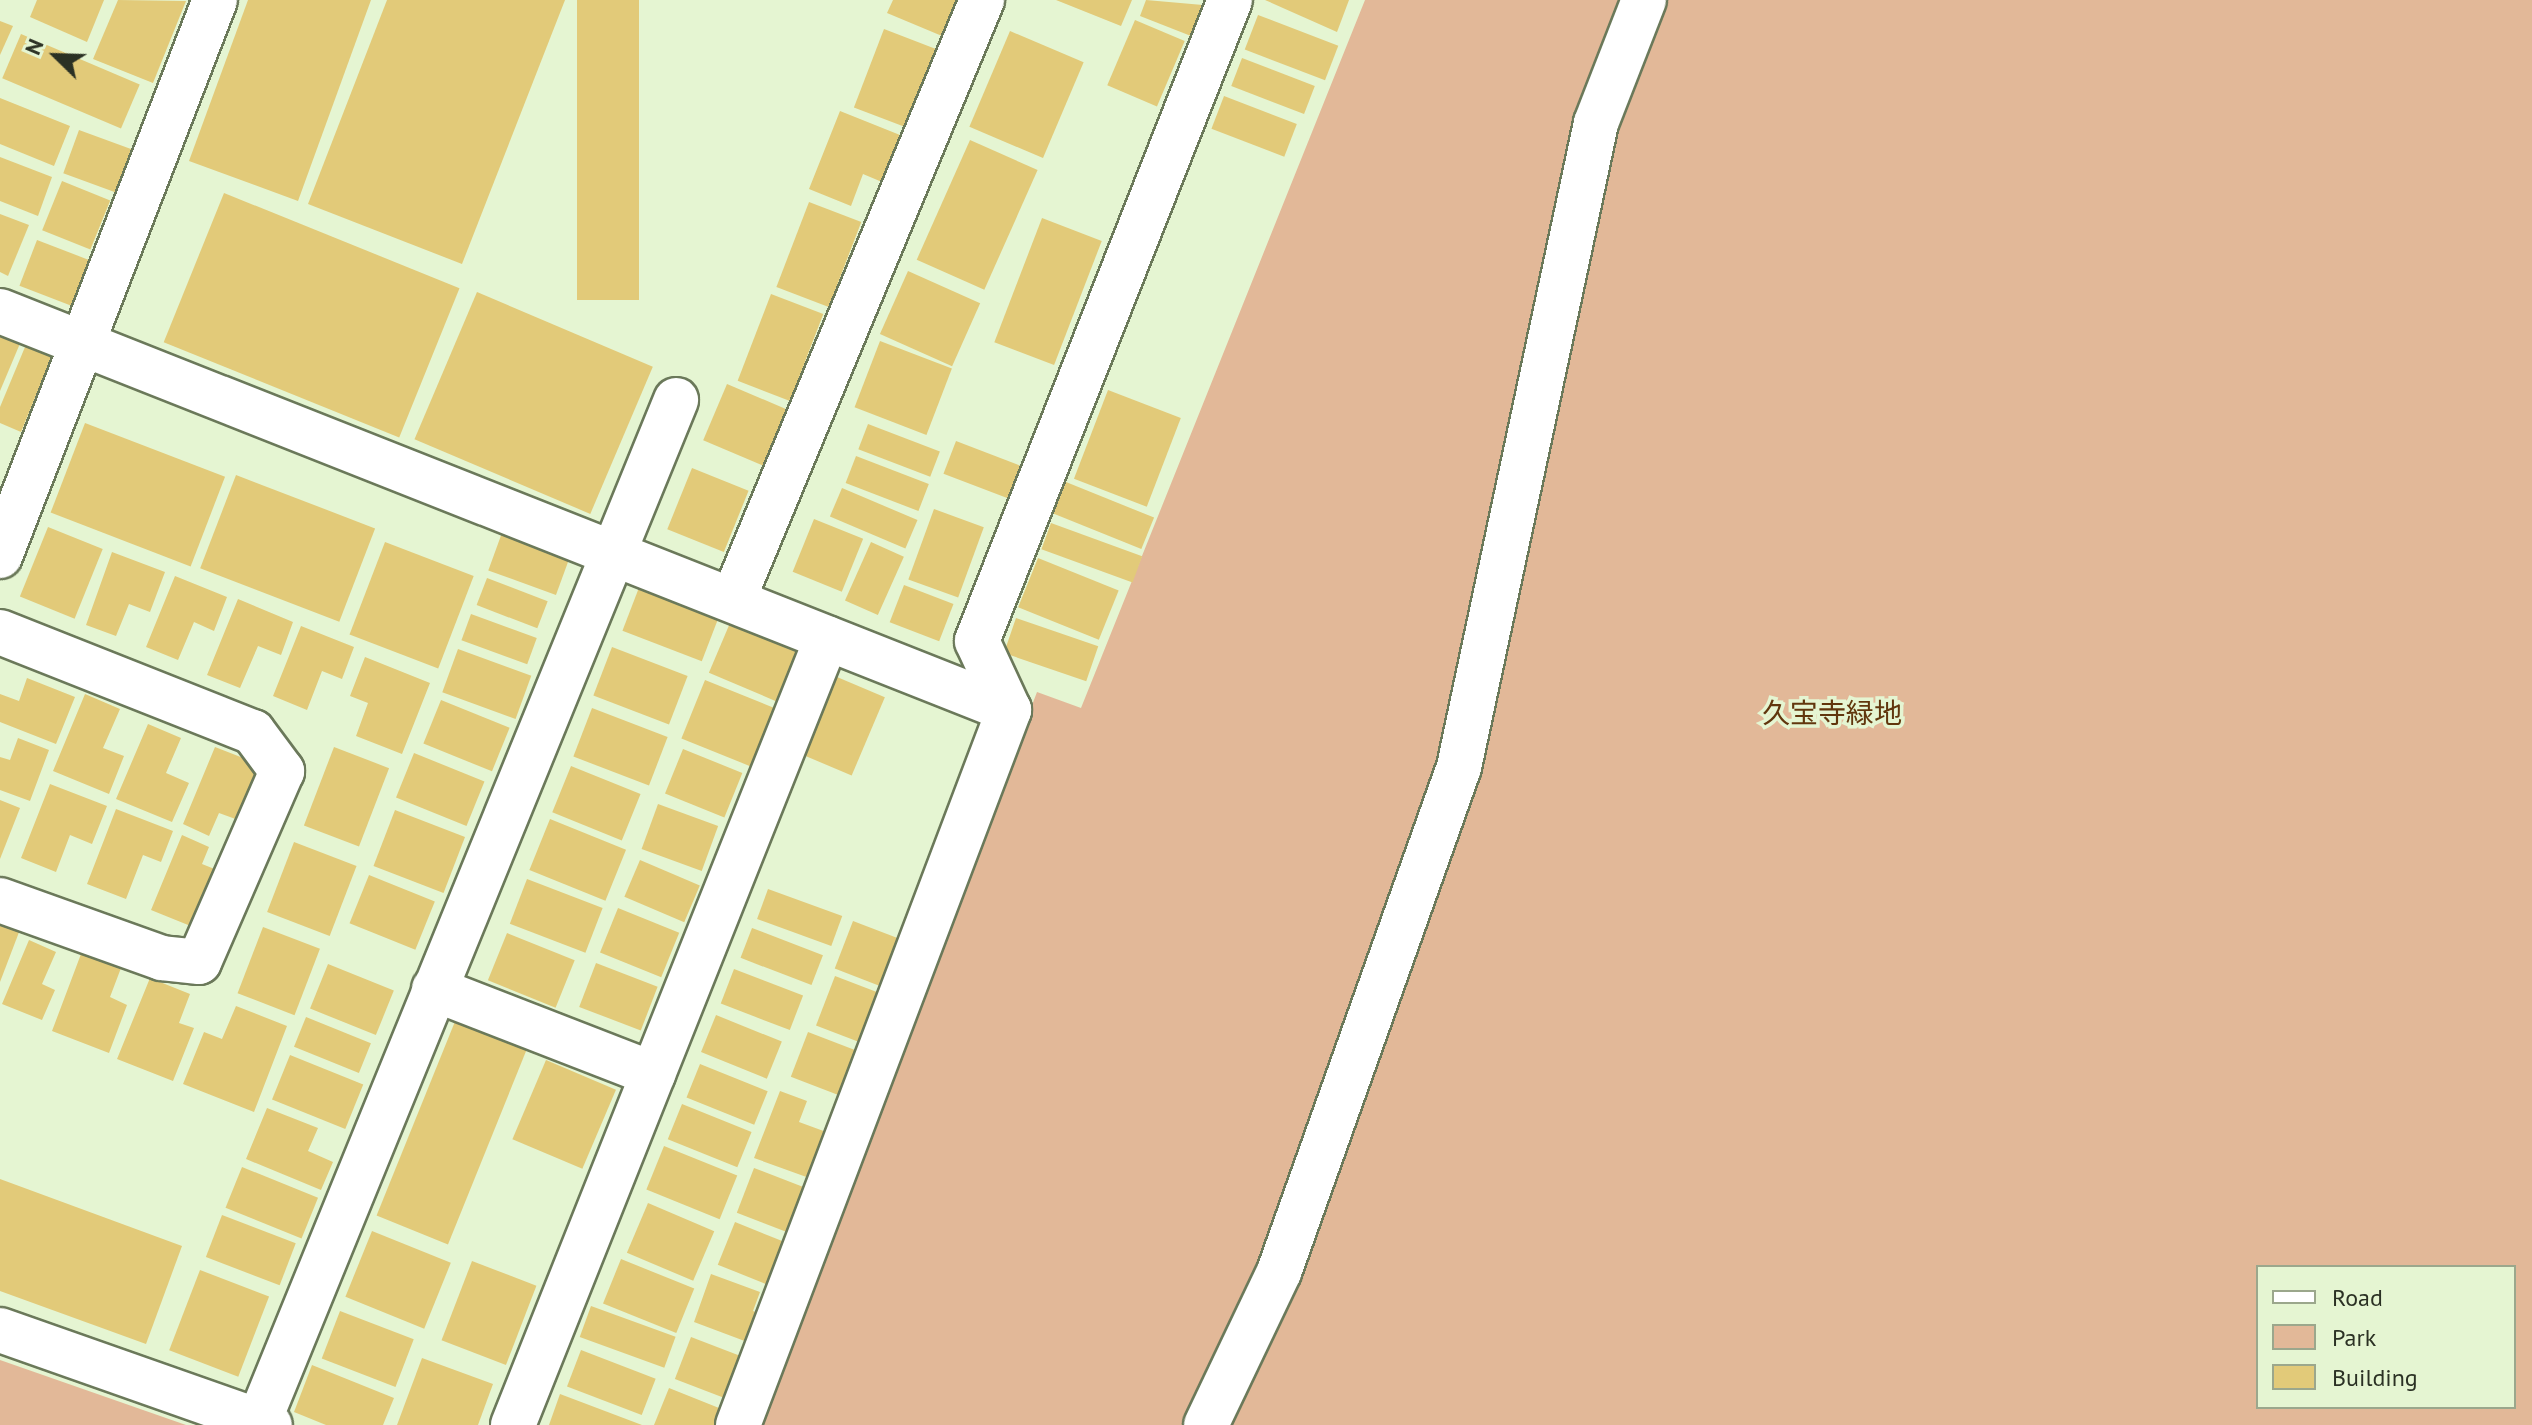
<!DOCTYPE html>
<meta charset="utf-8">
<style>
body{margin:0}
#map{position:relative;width:2532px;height:1425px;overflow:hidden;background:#e5f5d2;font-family:"PT Sans","Noto Sans JP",sans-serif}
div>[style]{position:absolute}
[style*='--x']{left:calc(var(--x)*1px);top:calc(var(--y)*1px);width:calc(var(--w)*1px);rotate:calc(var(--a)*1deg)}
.green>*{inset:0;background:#e2b898}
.building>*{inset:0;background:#e2ca79;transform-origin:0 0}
.roads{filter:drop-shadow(2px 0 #6b795a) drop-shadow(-2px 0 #6b795a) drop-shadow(0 2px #6b795a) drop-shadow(0 -2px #6b795a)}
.minor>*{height:44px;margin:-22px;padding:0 22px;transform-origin:22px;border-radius:22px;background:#fff}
span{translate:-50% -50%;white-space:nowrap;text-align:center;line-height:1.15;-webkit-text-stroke:7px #e5f5d2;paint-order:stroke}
.park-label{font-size:28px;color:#61360d}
.legend{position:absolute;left:2256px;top:1265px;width:260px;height:144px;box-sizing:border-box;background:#e5f5d2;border:2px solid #9ba78c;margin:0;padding:10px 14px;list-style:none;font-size:24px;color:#2b3124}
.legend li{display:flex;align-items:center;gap:16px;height:40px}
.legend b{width:40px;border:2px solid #9ba78c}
.north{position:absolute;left:16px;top:16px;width:80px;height:80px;-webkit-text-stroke:6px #e5f5d2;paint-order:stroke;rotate:293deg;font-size:22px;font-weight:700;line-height:32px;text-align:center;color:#2b3124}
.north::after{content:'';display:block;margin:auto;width:28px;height:36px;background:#2b3124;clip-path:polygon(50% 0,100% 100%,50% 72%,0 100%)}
</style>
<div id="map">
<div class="green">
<i style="clip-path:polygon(evenodd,1365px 0,2532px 0,2532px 1425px,760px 1425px,1037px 692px,1081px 708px,1365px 0,2258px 1267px,2514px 1267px,2514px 1407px,2258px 1407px,2258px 1267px)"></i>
<i style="clip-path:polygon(0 1360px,186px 1425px,0 1425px)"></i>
</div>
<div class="building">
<i style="clip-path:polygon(37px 0,104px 0,87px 42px,30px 17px)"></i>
<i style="clip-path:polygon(118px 0,186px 1px,153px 83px,93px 59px)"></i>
<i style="clip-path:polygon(248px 0,371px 0,298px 201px,189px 161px)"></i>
<i style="clip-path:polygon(387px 0,565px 0,462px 264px,308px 204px)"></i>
<i style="left:577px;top:0;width:62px;height:300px"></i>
<i style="clip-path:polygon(893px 0,958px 0,942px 36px,887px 13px)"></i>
<i style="clip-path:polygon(1056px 0,1132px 0,1121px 26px)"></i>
<i style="clip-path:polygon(1146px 0,1203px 5px,1191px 36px,1140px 16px)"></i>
<i style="clip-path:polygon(1265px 0,1349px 0,1337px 32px)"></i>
<i style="left:1258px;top:15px;width:86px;height:37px;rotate:21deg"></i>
<i style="left:1135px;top:20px;width:54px;height:71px;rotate:23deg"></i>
<i style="clip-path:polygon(0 21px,13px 26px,0 55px)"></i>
<i style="left:884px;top:29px;width:57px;height:84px;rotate:21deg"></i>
<i style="left:1010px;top:31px;width:80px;height:104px;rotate:23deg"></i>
<i style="left:21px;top:34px;width:129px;height:48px;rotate:23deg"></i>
<i style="left:1242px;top:58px;width:78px;height:30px;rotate:21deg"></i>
<i style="left:1224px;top:96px;width:78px;height:35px;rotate:21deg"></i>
<i style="clip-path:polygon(0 98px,70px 126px,54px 166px,0 144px)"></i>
<i style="clip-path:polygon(840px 111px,900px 135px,882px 182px,863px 174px,851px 206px,809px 189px)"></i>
<i style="left:79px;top:130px;width:56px;height:46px;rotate:20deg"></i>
<i style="left:970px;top:140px;width:74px;height:131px;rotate:24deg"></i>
<i style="clip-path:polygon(0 157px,52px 177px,38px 216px,0 201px)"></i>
<i style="left:62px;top:181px;width:52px;height:53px;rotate:22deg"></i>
<i style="left:224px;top:193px;width:254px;height:161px;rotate:22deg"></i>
<i style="left:809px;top:202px;width:56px;height:91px;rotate:21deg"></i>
<i style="clip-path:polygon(0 214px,29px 225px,8px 276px,0 272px)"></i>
<i style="left:1042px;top:218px;width:64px;height:133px;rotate:21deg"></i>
<i style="left:37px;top:240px;width:57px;height:49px;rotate:21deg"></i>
<i style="left:908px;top:271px;width:79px;height:69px;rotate:24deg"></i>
<i style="left:477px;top:292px;width:191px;height:160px;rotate:23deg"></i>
<i style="left:771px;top:294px;width:56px;height:93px;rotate:21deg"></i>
<i style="clip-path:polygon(0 323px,24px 334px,0 391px)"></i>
<i style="clip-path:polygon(30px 335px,56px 346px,21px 432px,0 423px,0 407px)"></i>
<i style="left:880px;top:341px;width:77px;height:71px;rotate:21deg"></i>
<i style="left:727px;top:384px;width:69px;height:61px;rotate:23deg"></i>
<i style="left:1108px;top:390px;width:78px;height:95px;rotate:21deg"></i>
<i style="left:85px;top:423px;width:150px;height:96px;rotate:21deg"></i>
<i style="left:868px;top:424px;width:77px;height:27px;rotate:21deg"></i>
<i style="left:956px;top:441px;width:71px;height:35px;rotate:21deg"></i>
<i style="left:856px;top:456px;width:78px;height:29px;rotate:21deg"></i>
<i style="left:692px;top:468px;width:61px;height:66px;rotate:22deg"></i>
<i style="left:236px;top:475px;width:149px;height:100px;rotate:21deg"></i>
<i style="left:1066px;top:482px;width:95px;height:34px;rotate:22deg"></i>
<i style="left:842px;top:488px;width:82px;height:31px;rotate:23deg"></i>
<i style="left:934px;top:509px;width:53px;height:75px;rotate:20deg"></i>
<i style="left:814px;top:519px;width:53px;height:57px;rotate:22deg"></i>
<i style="left:1051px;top:523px;width:97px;height:28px;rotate:20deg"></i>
<i style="left:48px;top:527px;width:59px;height:75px;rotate:22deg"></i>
<i style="left:503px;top:530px;width:72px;height:43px;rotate:20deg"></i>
<i style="left:385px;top:542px;width:95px;height:99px;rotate:21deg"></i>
<i style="left:871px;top:542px;width:36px;height:64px;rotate:24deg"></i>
<i style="clip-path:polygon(112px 552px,165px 572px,150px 612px,129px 604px,116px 636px,86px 625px)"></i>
<i style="left:1038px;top:558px;width:87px;height:53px;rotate:22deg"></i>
<i style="clip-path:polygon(175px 576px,227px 597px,214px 631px,194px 622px,178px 660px,146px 647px)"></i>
<i style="left:487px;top:578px;width:65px;height:29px;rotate:21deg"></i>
<i style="left:640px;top:585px;width:85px;height:49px;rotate:21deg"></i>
<i style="left:904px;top:585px;width:53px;height:40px;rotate:21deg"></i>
<i style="clip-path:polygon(238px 599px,293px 622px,281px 655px,258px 646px,240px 688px,207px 675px)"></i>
<i style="left:471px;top:614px;width:70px;height:28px;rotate:20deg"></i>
<i style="left:1016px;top:618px;width:87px;height:37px;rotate:19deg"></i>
<i style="left:730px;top:623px;width:76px;height:54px;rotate:23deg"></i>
<i style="clip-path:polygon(301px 626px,354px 647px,342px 679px,322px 671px,307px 710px,273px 696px)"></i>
<i style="left:612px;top:647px;width:81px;height:52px;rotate:21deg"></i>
<i style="left:458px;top:649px;width:78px;height:46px;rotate:20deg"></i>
<i style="clip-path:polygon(365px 657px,430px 683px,402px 754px,356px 736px,368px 703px,350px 696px)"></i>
<i style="left:837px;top:677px;width:52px;height:85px;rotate:23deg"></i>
<i style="clip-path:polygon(27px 678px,75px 697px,56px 744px,0 722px,0 694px,19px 701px)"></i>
<i style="left:705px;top:680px;width:80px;height:63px;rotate:22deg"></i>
<i style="clip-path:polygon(85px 694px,120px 709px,103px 748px,124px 756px,109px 794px,53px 771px)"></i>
<i style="left:441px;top:700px;width:74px;height:47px;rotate:22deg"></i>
<i style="left:592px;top:708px;width:81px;height:52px;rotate:21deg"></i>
<i style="clip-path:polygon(148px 724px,181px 738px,166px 773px,189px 783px,172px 822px,116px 799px)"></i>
<i style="clip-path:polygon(18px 738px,49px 750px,30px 801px,0 790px,0 757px,10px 760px)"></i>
<i style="clip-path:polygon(215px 747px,264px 766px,241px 821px,219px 813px,209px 836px,183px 824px)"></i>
<i style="left:334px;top:747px;width:59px;height:84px;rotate:21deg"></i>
<i style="left:683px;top:749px;width:64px;height:48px;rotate:22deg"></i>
<i style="left:414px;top:753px;width:76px;height:48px;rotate:22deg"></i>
<i style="left:571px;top:766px;width:75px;height:50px;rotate:22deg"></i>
<i style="clip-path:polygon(50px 784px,107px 806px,92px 844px,70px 835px,56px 872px,21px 858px)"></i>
<i style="clip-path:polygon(0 800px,20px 808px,0 859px)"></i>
<i style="left:658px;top:804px;width:64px;height:48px;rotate:20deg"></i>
<i style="clip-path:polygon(116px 809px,173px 831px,161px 862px,143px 855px,126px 899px,87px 884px)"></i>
<i style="left:395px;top:810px;width:75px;height:60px;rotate:21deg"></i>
<i style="left:550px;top:819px;width:82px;height:55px;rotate:22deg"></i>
<i style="clip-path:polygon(182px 835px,209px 847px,202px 864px,222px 872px,198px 929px,151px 910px)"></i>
<i style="left:294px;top:842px;width:67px;height:75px;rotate:21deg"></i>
<i style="left:640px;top:860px;width:65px;height:40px;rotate:23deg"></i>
<i style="left:369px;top:875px;width:71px;height:52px;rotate:22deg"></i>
<i style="left:527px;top:879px;width:81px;height:48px;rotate:21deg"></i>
<i style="left:768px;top:889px;width:79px;height:32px;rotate:20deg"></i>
<i style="left:618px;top:908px;width:66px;height:48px;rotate:22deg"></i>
<i style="clip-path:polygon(0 919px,21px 927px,0 982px)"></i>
<i style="left:853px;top:921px;width:56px;height:51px;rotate:21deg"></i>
<i style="left:263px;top:927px;width:61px;height:71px;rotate:21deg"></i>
<i style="left:752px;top:928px;width:76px;height:32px;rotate:21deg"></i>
<i style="left:507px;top:933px;width:73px;height:51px;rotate:22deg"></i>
<i style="clip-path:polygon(29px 940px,56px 952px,42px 984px,55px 990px,42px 1020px,2px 1004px)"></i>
<i style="clip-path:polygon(81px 954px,121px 968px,110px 997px,127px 1005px,109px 1053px,52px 1031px)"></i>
<i style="left:596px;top:963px;width:66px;height:47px;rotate:21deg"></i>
<i style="left:328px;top:964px;width:71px;height:48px;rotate:22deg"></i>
<i style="left:734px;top:969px;width:74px;height:37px;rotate:21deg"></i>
<i style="left:835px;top:976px;width:51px;height:53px;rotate:21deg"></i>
<i style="clip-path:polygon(150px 978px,190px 994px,179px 1023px,194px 1028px,173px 1081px,117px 1059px)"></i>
<i style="clip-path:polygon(236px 1006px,287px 1026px,254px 1112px,183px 1084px,204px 1032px,222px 1039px)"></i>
<i style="left:716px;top:1015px;width:71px;height:40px;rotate:22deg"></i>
<i style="left:306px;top:1017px;width:70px;height:32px;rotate:22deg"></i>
<i style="left:456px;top:1019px;width:77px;height:212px;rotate:22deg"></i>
<i style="left:808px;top:1032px;width:53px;height:48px;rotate:21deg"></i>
<i style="left:290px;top:1055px;width:79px;height:48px;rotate:22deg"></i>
<i style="left:546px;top:1060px;width:76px;height:86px;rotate:23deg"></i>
<i style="left:700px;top:1064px;width:73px;height:36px;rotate:22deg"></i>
<i style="clip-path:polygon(780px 1091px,807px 1101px,799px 1122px,829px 1133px,812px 1179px,754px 1158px)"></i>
<i style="left:682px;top:1104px;width:75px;height:38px;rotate:22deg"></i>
<i style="clip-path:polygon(267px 1108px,318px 1128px,308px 1151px,333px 1162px,321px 1190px,246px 1159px)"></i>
<i style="left:664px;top:1146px;width:79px;height:47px;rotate:22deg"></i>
<i style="left:242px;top:1167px;width:82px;height:44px;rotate:22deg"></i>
<i style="left:754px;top:1168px;width:57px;height:48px;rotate:21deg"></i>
<i style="clip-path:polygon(0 1179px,182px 1246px,146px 1344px,0 1291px)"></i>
<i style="left:648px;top:1203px;width:72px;height:54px;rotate:23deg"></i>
<i style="left:222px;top:1215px;width:79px;height:45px;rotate:21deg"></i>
<i style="left:735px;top:1222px;width:57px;height:46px;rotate:22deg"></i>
<i style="left:372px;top:1231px;width:85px;height:71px;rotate:22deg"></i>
<i style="left:621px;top:1259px;width:79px;height:48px;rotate:22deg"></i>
<i style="left:472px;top:1261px;width:69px;height:85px;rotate:21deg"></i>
<i style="left:200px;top:1270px;width:74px;height:86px;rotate:21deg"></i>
<i style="clip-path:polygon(711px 1274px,760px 1292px,753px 1311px,768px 1317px,758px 1346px,694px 1322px)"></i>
<i style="left:591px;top:1306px;width:90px;height:33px;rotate:20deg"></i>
<i style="left:340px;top:1311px;width:79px;height:51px;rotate:21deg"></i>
<i style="left:691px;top:1337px;width:74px;height:45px;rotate:21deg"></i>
<i style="left:581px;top:1350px;width:80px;height:39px;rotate:21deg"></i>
<i style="clip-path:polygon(422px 1358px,493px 1384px,478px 1425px,397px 1425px)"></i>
<i style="clip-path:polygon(312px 1365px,394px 1398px,383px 1425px,326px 1425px,294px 1412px)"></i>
<i style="clip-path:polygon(669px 1388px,739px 1416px,735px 1425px,654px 1425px)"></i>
<i style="clip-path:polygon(560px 1394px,642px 1425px,549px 1425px)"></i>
</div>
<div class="roads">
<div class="minor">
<i style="--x:0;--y:311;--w:1085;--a:21.58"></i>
<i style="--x:0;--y:556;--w:596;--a:-68.86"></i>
<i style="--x:733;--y:600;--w:650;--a:-67.46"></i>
<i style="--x:0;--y:632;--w:272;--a:21.6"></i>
<i style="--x:253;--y:732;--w:49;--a:53.4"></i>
<i style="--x:282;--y:771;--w:208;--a:113.5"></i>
<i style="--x:199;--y:962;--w:37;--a:-174"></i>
<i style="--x:162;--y:958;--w:172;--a:-160.3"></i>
<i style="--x:434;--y:989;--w:235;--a:21.2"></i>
<i style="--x:0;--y:1330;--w:286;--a:19.4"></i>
<i style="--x:259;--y:1421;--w:1103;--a:-67.78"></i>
<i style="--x:513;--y:1425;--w:847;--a:-68.25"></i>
<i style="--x:738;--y:1425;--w:765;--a:-69.24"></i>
<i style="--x:1009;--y:710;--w:76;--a:-114.9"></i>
<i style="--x:977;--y:641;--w:689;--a:-68.46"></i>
<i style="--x:1206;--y:1425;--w:170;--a:-64.5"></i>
<i style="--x:1279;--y:1272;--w:536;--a:-70.38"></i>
<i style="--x:1459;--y:767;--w:658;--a:-77.99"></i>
<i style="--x:1596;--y:123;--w:132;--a:-68.7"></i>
</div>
</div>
<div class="park-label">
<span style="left:1832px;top:713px">久宝寺緑地</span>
</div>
<ul class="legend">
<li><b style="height:10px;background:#fff"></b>Road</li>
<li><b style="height:22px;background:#e2b898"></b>Park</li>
<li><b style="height:22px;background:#e2ca79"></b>Building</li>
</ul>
<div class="north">N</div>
</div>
